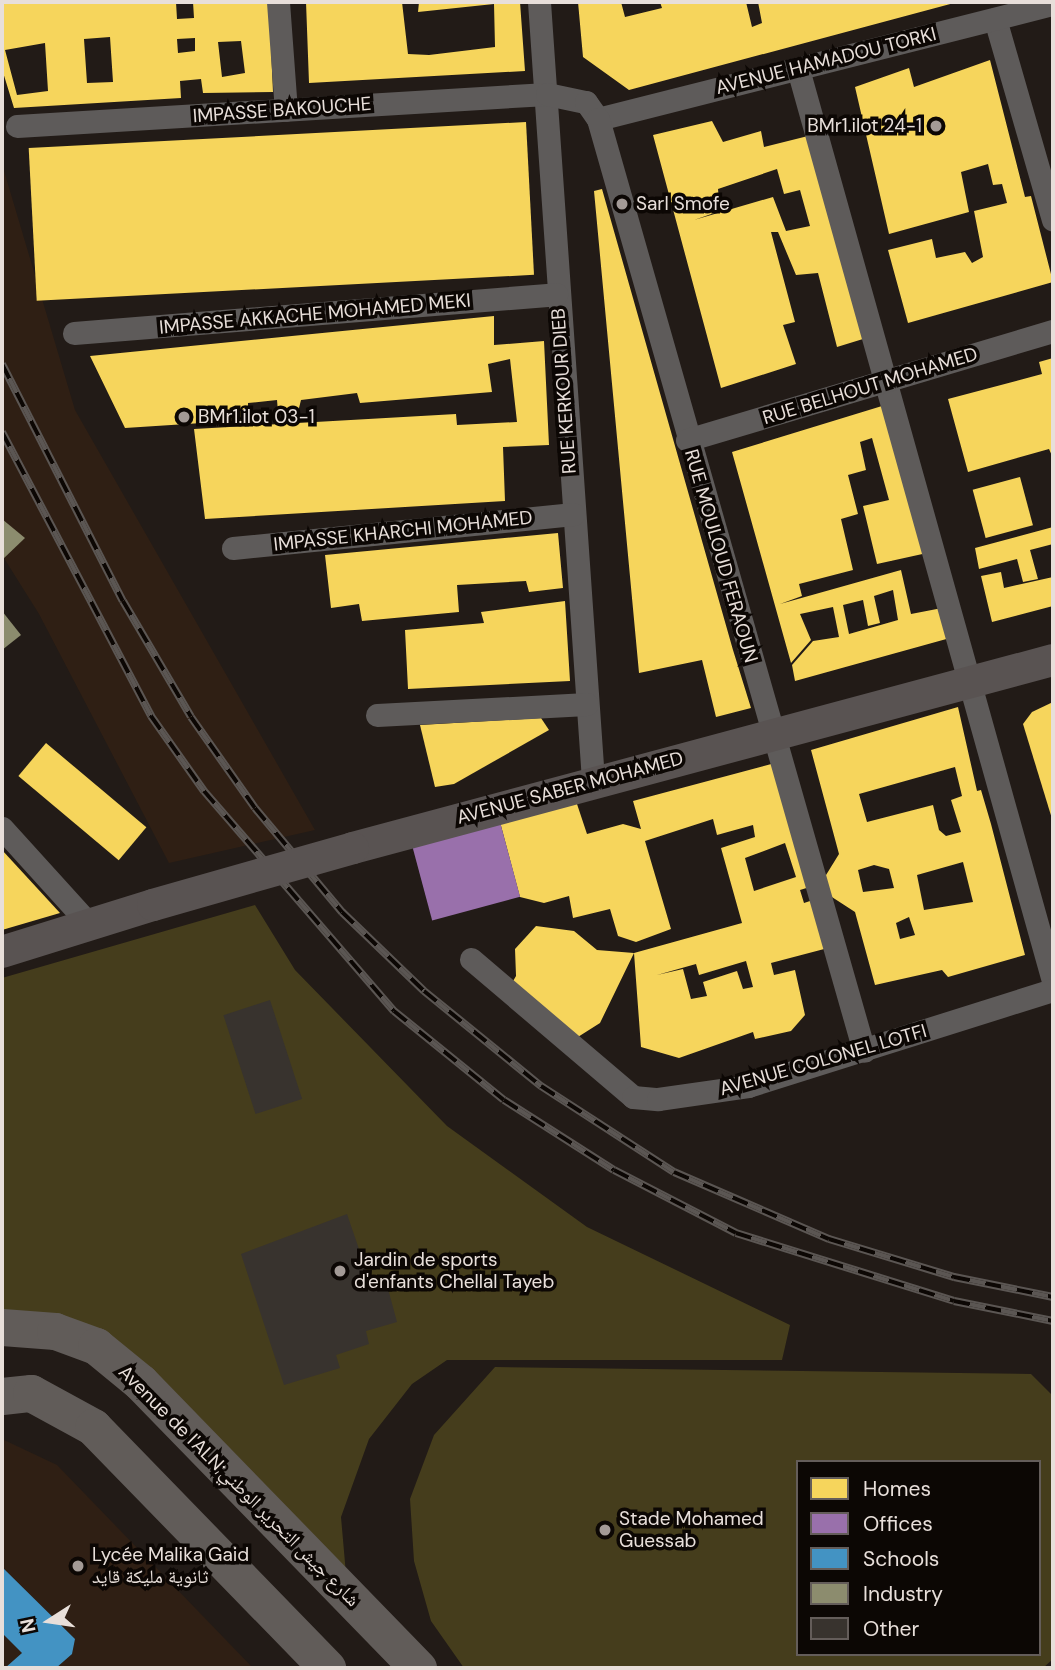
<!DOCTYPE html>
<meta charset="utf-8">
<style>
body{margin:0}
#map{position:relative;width:1055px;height:1670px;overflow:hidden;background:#221b17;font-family:"DM Sans","Noto Naskh Arabic",sans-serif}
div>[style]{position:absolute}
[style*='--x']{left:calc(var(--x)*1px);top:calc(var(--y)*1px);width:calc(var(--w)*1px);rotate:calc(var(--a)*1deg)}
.built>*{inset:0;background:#2f1f14}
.green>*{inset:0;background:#453d1c}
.homes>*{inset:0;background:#f6d55c;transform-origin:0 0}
.offices>*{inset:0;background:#9970ab;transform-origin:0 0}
.schools>*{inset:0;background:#4393c3}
.industry>*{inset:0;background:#8c8c6e}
.building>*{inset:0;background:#38332e;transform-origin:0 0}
.street>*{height:23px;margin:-11.5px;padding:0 11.5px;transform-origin:11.5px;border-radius:11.5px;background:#5e5b5a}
.secondary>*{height:32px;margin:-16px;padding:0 16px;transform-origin:16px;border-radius:16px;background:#595352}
.primary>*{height:37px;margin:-18.5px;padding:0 18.5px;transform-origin:18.5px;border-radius:18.5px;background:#615c59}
.rail>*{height:8px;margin-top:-4px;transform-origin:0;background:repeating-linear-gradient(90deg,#0c0704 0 16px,#5b5653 0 32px);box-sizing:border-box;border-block:2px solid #5b5653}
.secondary-bridge>*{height:32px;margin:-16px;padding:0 16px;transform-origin:16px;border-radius:16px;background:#595352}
.dots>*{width:19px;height:19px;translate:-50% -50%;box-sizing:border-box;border:4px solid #0c0704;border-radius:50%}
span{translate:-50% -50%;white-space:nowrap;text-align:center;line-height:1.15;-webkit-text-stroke:7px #0c0704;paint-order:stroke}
.street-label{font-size:19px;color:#e8dfda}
.poi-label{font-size:19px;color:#e8dfda}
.right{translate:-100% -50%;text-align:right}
.left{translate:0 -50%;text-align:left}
.frame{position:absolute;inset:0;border:4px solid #e8dfda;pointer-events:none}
.legend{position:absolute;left:796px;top:1460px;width:245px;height:196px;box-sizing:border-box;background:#0c0704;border:2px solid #645d5a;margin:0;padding:9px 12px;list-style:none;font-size:21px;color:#e8dfda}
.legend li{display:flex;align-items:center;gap:14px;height:35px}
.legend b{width:35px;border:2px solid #645d5a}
.north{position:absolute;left:14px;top:1586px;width:70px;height:70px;-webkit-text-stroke:5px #0c0704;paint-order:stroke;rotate:258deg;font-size:19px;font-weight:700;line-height:28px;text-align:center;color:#e8dfda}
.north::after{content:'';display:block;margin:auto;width:24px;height:32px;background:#e8dfda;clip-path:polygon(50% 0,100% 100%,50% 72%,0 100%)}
</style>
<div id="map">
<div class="built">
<i style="clip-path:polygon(2px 164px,75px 410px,315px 830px,169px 863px,39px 614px,2px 555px)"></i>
<i style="clip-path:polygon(2px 1439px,57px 1465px,253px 1668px,2px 1668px)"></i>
</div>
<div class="green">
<i style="clip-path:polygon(255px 905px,295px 970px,447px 1126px,587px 1227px,790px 1325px,782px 1360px,447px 1360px,412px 1384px,369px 1439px,341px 1517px,346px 1574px,122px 1345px,2px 1315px,2px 978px)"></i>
<i style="clip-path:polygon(evenodd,495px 1367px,1031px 1374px,1053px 1396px,1053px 1659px,1043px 1668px,464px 1668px,431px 1621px,414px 1561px,410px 1499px,434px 1435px,495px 1367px,798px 1462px,1039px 1462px,1039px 1654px,798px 1654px,798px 1462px)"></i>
</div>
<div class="homes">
<i style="clip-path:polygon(evenodd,2px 2px,176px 2px,177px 19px,194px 18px,193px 2px,269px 2px,273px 92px,203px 93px,201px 79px,180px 81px,181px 98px,14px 108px,2px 69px,2px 2px,110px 37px,113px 82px,87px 83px,84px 39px,110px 37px,2px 2px,195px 38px,195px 51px,178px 53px,177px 39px,195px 38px,2px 2px,241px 41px,245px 73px,222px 77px,218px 42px,241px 41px,2px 2px,45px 43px,48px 91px,17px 95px,5px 50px,45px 43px)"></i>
<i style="clip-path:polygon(306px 2px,402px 2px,408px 54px,429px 55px,495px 47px,494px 4px,418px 12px,419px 2px,520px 2px,525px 71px,309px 83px)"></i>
<i style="clip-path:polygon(578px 2px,621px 2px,625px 17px,662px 8px,660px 2px,746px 2px,752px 27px,762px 23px,758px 2px,954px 3px,629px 90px,583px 57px)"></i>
<i style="clip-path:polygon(990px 60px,1025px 197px,1031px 196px,1053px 282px,908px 323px,888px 250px,932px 239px,936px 258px,965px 252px,972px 263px,983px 257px,974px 211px,1007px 203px,1002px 184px,993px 185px,988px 164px,961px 172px,969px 212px,889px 234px,855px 87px,909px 68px,914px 87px)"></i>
<i style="clip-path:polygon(evenodd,712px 121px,723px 142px,761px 131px,764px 147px,808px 136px,863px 339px,837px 347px,818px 273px,796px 275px,778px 232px,771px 232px,795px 322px,783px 325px,796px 364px,721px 388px,653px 135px,712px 121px,777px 169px,784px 194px,800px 190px,810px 226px,786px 231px,773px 197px,694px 220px,720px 211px,718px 189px,777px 169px)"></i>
<i style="left:526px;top:122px;width:153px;height:498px;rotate:87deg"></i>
<i style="clip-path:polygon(602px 189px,733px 650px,751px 708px,716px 717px,702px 660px,639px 673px,594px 191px)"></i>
<i style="clip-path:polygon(494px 316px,494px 345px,544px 341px,549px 445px,503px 447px,505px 501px,205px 519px,194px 429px,456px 414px,457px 425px,517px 422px,510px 359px,488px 364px,492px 392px,360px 403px,357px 393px,301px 400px,298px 412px,278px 412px,277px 400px,248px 403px,248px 420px,125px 428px,90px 356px)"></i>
<i style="clip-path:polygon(1053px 358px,1053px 458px,1049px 449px,968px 472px,948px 399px,1042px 374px,1039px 362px)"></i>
<i style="clip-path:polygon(evenodd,882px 406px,927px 553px,877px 564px,863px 506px,889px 500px,872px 438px,860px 442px,866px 470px,848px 475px,858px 514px,841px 519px,853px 570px,799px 584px,802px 596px,780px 604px,901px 570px,911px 614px,942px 608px,950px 638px,795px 681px,792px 665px,813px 641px,839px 637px,833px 607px,800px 614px,811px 640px,791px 663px,732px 452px,882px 406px,893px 590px,898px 620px,849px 634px,843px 605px,863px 600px,868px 626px,880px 623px,874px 596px,893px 590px)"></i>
<i style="left:1020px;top:477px;width:50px;height:49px;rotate:75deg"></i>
<i style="clip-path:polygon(1053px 527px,1053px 544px,1030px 550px,1038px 579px,1023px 582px,1017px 559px,979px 569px,975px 548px)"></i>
<i style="clip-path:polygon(558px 533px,563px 588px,529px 592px,526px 581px,457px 585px,459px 612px,362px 621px,359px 604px,331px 608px,325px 555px)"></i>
<i style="clip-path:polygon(1001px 572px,1004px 588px,1053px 577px,1053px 606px,992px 622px,981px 576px)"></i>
<i style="clip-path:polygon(565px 601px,570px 681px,408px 689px,405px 630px,484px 623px,481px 612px)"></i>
<i style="clip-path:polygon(1053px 702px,1053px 822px,1023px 724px,1032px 712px)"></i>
<i style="clip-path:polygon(evenodd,958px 707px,977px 791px,981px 790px,991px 824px,1025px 955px,948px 977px,942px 970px,875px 985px,855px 912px,818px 888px,839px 854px,811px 750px,958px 707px,955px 767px,962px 796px,951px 800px,961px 832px,946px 836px,939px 830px,933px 805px,867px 822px,859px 794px,955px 767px,958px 707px,963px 862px,973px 902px,924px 910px,917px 875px,963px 862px,958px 707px,874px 865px,889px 869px,894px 888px,863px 892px,858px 870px,874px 865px,958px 707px,909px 917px,915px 935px,900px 939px,896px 923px,909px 917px)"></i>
<i style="clip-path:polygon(541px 718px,549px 730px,454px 784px,435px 787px,420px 725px)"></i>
<i style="left:46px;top:743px;width:131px;height:43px;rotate:40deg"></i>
<i style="clip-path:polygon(evenodd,775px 763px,813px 886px,800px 890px,804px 903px,813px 900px,828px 948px,771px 963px,774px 975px,795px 970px,805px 1015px,791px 1031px,755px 1039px,753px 1032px,679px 1058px,641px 1047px,634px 953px,600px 1023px,570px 1042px,509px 988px,516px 976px,515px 949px,536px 926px,574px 931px,597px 950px,634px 953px,742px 923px,721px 848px,755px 837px,753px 825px,717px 835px,713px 819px,645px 841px,671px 929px,636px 942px,618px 936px,610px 909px,573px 918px,569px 896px,544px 903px,520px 897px,496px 807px,571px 786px,587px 834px,623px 824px,641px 829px,633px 801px,775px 763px,785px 843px,796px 877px,754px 891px,745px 858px,785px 843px,775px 763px,746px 961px,753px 987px,743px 989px,737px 971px,703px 982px,707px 996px,691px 999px,683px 969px,657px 975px,696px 964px,699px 975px,746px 961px)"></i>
<i style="clip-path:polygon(2px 850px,60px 913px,2px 930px)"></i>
</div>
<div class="offices">
<i style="left:496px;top:807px;width:93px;height:91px;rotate:75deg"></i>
</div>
<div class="schools">
<i style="clip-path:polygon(2px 1567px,75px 1639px,72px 1654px,56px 1668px,5px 1668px,22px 1653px,2px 1633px)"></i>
</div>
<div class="industry">
<i style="clip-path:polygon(2px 519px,25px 538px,2px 560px)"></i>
<i style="clip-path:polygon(2px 611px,21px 635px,2px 650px)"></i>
</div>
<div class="building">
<i style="left:270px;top:1000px;width:104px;height:49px;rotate:72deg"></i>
<i style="clip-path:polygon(347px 1214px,372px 1287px,387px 1285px,397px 1322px,366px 1331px,369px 1344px,336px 1355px,340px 1368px,284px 1385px,241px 1254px)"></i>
</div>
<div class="street">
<i style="--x:278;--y:2;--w:108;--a:85.8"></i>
<i style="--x:539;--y:2;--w:780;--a:86.03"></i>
<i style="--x:995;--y:19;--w:209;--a:73.9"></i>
<i style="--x:798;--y:69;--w:947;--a:74.38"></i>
<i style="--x:598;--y:119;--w:469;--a:-14.2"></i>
<i style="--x:17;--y:126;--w:531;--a:-3.46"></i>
<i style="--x:547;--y:94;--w:40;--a:12"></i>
<i style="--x:586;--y:102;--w:21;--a:55"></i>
<i style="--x:598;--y:119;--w:969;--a:74.07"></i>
<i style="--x:74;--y:333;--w:484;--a:-4.6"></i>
<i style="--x:687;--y:440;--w:382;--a:-16.6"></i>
<i style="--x:233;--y:548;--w:342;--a:-5.7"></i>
<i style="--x:377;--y:715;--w:210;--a:-3"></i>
<i style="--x:2;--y:828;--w:131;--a:47.8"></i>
<i style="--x:471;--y:959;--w:213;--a:40.4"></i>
<i style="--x:633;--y:1097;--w:25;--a:5"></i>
<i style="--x:658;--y:1099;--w:91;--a:-8.2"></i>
<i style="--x:748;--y:1086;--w:320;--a:-17.5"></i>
</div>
<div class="secondary">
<i style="--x:353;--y:848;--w:725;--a:-15.03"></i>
<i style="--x:2;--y:952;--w:158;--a:-17.3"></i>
</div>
<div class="primary">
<i style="--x:2;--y:1327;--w:53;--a:4.3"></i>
<i style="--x:55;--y:1331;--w:44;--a:20.1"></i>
<i style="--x:96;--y:1346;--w:57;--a:39.3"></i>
<i style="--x:140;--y:1382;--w:399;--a:45.8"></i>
<i style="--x:2;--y:1396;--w:29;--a:-6"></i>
<i style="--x:31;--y:1393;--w:71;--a:28.7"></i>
<i style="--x:93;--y:1427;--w:336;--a:45.8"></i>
</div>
<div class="rail">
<i style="--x:2;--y:364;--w:266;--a:63"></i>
<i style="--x:123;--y:601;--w:134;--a:59.6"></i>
<i style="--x:191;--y:717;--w:111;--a:54.9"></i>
<i style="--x:255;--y:808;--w:136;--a:50.1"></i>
<i style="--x:342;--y:912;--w:114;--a:43.9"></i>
<i style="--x:424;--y:991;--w:151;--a:39.1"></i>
<i style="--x:541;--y:1086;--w:158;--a:32.9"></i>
<i style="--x:674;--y:1172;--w:169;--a:23.4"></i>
<i style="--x:829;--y:1239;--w:131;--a:16.9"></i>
<i style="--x:954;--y:1277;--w:101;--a:11.4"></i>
<i style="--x:2;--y:432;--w:321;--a:62.3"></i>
<i style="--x:151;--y:716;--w:92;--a:54.8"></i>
<i style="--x:204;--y:791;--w:291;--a:49.2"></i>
<i style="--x:394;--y:1011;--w:141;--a:39"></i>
<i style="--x:504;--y:1100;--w:130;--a:32.5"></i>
<i style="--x:614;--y:1170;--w:137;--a:27.3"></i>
<i style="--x:736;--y:1233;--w:228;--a:17.3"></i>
<i style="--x:954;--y:1301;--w:101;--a:11.4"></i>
</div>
<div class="secondary-bridge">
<i style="--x:153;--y:905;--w:208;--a:-15.9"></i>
</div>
<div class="dots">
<i style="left:936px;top:126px;background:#a39a96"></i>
<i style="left:622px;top:204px;background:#a39a96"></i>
<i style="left:184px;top:417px;background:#a39a96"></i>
<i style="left:340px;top:1271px;background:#a39a96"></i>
<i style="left:605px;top:1530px;background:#a39a96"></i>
<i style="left:78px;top:1566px;background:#a39a96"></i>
</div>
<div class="street-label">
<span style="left:826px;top:61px;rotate:-14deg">AVENUE HAMADOU TORKI</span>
<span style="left:282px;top:110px;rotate:-4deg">IMPASSE BAKOUCHE</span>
<span style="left:315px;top:314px;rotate:-5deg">IMPASSE AKKACHE MOHAMED MEKI</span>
<span style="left:870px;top:386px;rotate:-17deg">RUE BELHOUT MOHAMED</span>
<span style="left:564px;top:391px;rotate:-94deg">RUE KERKOUR DIEB</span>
<span style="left:403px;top:531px;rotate:-6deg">IMPASSE KHARCHI MOHAMED</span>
<span style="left:721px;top:556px;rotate:74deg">RUE MOULOUD FERAOUN</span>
<span style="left:570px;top:788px;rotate:-15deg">AVENUE SABER MOHAMED</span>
<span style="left:823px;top:1060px;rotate:-16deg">AVENUE COLONEL LOTFI</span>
<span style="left:239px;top:1486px;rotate:45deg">Avenue de l'ALN;شارع جيش التحرير الوطني</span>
</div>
<div class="poi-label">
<span class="right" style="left:922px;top:126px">BMr1.ilot 24-1</span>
<span class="left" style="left:636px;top:204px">Sarl Smofe</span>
<span class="left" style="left:198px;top:417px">BMr1.ilot 03-1</span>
<span class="left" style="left:354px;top:1271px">Jardin de sports<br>d'enfants Chellal Tayeb</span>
<span class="left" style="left:619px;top:1530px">Stade Mohamed<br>Guessab</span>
<span class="left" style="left:92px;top:1566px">Lycée Malika Gaid<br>ثانوية مليكة قايد</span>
</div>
<div class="frame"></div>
<ul class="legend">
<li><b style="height:19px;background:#f6d55c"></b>Homes</li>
<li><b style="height:19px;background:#9970ab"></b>Offices</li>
<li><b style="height:19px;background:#4393c3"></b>Schools</li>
<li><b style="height:19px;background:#8c8c6e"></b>Industry</li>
<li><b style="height:19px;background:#38332e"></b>Other</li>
</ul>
<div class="north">N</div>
</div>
